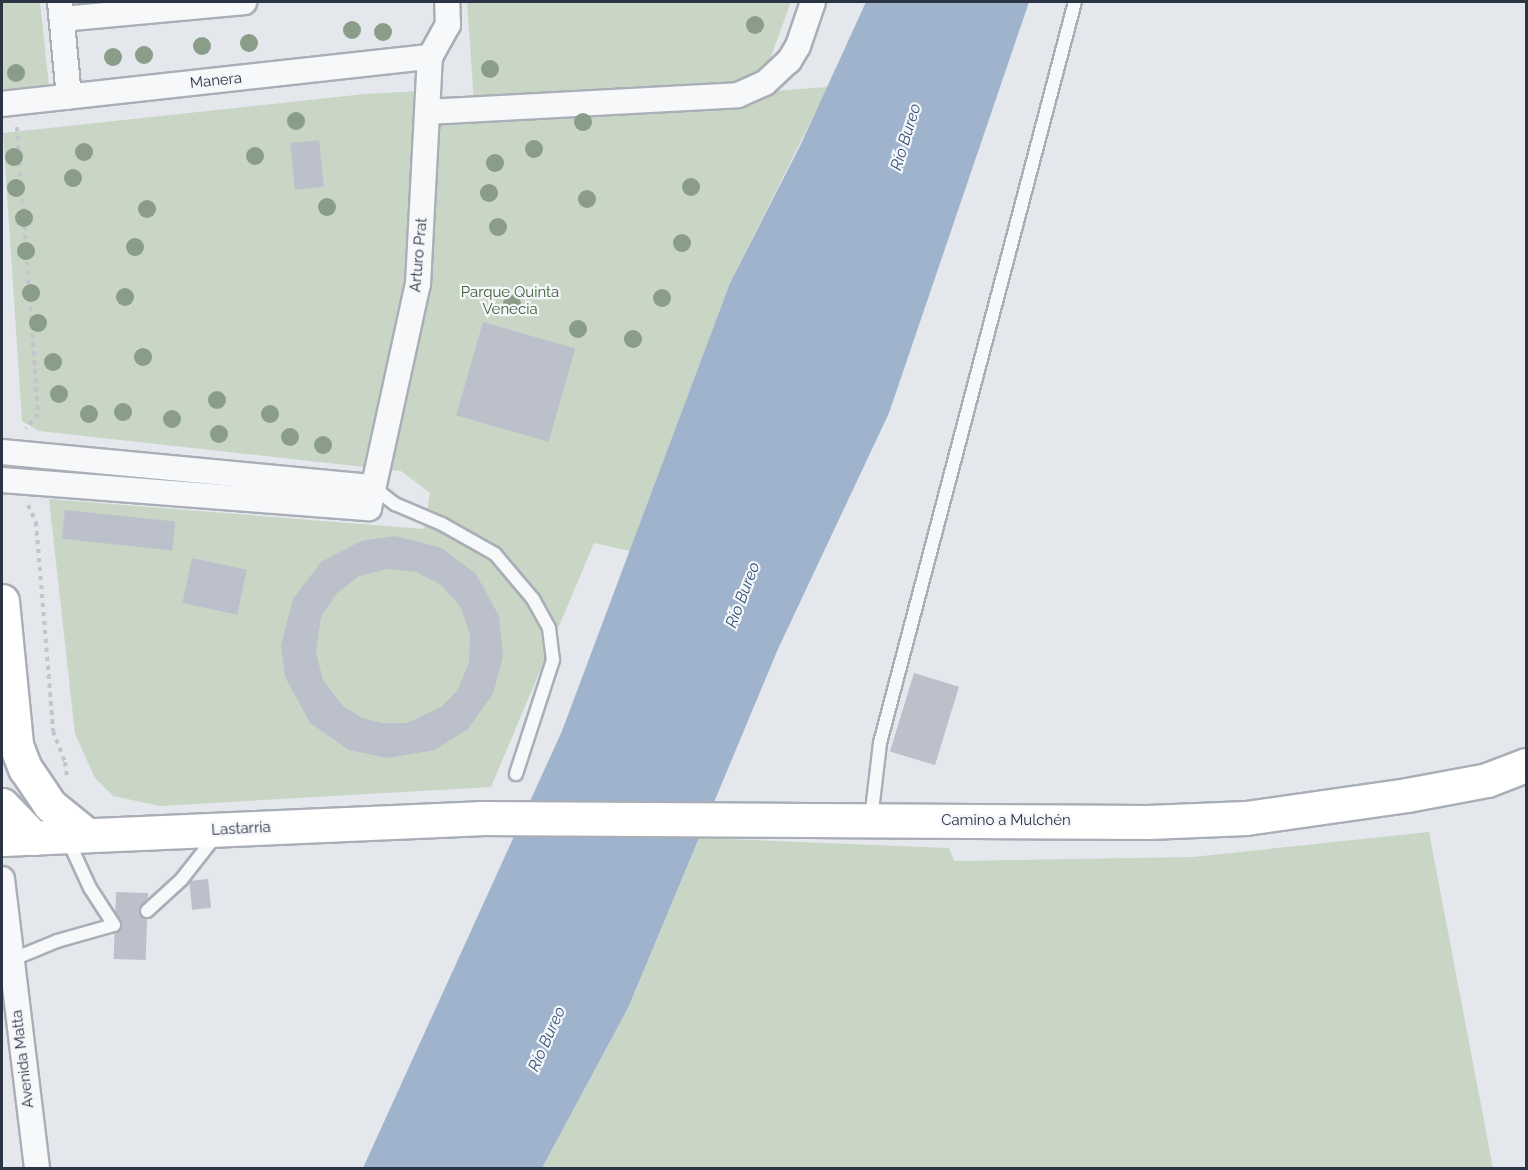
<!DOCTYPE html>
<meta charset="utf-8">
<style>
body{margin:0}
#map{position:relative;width:1528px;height:1170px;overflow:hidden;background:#e4e7ec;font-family:Raleway,sans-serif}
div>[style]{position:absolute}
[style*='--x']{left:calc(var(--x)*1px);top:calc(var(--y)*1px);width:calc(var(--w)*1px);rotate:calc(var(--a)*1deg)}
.green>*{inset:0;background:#c9d6c5}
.water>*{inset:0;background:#9fb4cc}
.building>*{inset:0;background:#bbc0ca;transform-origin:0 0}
.path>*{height:4px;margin-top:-2px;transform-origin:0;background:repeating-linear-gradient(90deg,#c2c5cb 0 4.5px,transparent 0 9px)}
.roads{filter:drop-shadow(2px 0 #a9aeb7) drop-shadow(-2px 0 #a9aeb7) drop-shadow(0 2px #a9aeb7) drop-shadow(0 -2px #a9aeb7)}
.lane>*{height:12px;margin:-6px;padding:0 6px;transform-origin:6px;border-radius:6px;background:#f7f8fa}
.street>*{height:24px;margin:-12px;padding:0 12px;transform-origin:12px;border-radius:12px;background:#f7f8fa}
.secondary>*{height:33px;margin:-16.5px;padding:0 16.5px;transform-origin:16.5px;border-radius:16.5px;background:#fff}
.trees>*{width:18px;height:18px;margin:-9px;border-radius:50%;background:#899d89}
span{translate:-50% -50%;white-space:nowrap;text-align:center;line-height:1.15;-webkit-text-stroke:4.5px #f4f6f9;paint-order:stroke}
.street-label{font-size:15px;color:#2b3445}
.park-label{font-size:15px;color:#3f6138}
.water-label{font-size:16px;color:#34527a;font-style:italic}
.frame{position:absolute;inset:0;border:3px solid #2b3445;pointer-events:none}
</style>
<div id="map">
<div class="green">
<i style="clip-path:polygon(2px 2px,40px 2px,49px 86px,2px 92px)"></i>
<i style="clip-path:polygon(467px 2px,791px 2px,758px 92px,828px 87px,730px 283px,630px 551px,594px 543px,491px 787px,160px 806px,113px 796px,95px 778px,75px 734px,49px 499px,424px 529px,430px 493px,401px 471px,39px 431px,22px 421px,3px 133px,365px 94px,419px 91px,474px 101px)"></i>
<i style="clip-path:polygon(1429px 832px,1493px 1168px,542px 1168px,628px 1008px,699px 838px,949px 848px,954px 861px,1193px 857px)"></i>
</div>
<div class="water">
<i style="clip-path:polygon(866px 2px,1029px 2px,889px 413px,778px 649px,628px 1008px,542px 1168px,363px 1168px,562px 731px,730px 283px,801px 144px)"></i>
</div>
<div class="building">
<i style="left:319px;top:140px;width:47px;height:29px;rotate:84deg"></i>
<i style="left:483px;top:322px;width:96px;height:97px;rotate:16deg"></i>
<i style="left:65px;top:510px;width:111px;height:29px;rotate:6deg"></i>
<i style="clip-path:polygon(evenodd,395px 536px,442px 548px,476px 574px,499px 616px,503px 656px,493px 694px,468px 729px,435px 750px,387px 758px,349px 750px,310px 723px,285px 677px,281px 645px,293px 599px,321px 562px,361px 541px,395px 536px,388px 569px,416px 572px,441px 585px,460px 606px,470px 635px,469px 663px,457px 691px,441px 707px,407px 723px,382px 723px,362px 718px,343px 706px,323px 680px,316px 652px,321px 617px,336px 594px,359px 576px,388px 569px)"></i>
<i style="left:192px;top:558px;width:56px;height:46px;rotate:12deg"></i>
<i style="left:914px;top:673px;width:47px;height:82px;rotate:17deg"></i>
<i style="left:208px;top:879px;width:29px;height:19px;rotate:84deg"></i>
<i style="left:116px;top:892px;width:32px;height:67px;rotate:2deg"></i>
</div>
<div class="path">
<i style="--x:17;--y:127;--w:288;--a:85.8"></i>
<i style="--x:38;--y:414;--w:19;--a:129"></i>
<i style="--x:28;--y:505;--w:19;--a:65"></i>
<i style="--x:36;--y:522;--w:210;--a:85.3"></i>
<i style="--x:53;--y:731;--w:33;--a:69"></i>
<i style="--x:65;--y:762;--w:15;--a:82"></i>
</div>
<div class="roads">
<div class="lane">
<i style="--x:373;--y:487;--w:28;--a:38"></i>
<i style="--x:395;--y:504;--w:51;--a:23.1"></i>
<i style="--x:442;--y:524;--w:61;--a:29.5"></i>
<i style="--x:495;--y:554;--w:59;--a:49.8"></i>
<i style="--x:533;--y:599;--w:33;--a:61"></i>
<i style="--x:549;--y:628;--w:32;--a:83"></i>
<i style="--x:553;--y:660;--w:120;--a:108"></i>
<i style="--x:871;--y:819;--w:77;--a:-83.2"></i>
<i style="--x:880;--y:743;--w:766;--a:-75.26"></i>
<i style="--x:147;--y:911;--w:46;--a:-42.4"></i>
<i style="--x:181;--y:880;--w:60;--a:-51.8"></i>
<i style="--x:11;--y:960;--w:50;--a:-22.4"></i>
<i style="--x:57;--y:941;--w:59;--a:-15.7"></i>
<i style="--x:114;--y:925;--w:44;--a:-123"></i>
<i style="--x:90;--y:888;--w:55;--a:-114.7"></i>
</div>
<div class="street">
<i style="--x:60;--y:2;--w:95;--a:84.6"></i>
<i style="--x:62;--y:19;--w:183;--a:-5.3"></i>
<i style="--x:2;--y:104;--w:431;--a:-6.3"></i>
<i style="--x:427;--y:112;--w:311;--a:-3.1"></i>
<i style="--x:738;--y:95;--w:30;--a:-24"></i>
<i style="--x:765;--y:83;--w:33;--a:-43"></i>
<i style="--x:789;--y:61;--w:17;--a:-59"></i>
<i style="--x:798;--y:46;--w:46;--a:-71.2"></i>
<i style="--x:2;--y:452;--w:373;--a:5.4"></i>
<i style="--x:2;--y:480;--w:368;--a:4.4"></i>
<i style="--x:369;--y:508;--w:229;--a:-77.7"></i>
<i style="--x:418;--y:284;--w:227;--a:-87"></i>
<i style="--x:430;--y:57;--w:37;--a:-61"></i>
<i style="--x:448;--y:25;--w:23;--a:-92"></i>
<i style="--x:2;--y:879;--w:291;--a:83.1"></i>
</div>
<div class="secondary">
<i style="--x:2;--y:601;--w:145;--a:84.4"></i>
<i style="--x:16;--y:745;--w:25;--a:69"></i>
<i style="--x:25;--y:768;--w:45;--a:56"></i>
<i style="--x:50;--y:805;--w:48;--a:39"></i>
<i style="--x:2;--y:805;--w:46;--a:45.9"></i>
<i style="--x:2;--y:839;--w:478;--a:-2.5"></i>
<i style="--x:480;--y:818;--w:668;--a:0.34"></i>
<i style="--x:1148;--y:822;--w:98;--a:-2.3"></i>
<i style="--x:1246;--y:818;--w:163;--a:-8.1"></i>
<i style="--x:1407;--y:795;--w:81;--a:-10.6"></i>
<i style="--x:1487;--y:780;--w:42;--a:-21"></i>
</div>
</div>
<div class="trees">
<i style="left:755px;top:25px"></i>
<i style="left:352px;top:30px"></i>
<i style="left:383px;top:32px"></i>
<i style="left:249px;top:43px"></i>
<i style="left:202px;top:46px"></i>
<i style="left:144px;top:55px"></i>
<i style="left:113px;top:57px"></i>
<i style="left:490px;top:69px"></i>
<i style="left:16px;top:73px"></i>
<i style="left:296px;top:121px"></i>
<i style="left:583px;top:122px"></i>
<i style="left:534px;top:149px"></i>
<i style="left:84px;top:152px"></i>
<i style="left:255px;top:156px"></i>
<i style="left:14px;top:157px"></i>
<i style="left:495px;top:163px"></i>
<i style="left:73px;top:178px"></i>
<i style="left:691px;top:187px"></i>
<i style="left:16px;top:188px"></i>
<i style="left:489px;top:193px"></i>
<i style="left:587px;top:199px"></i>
<i style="left:327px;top:207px"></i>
<i style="left:147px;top:209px"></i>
<i style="left:24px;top:218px"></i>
<i style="left:498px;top:227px"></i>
<i style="left:682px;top:243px"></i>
<i style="left:135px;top:247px"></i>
<i style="left:26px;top:251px"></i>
<i style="left:31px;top:293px"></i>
<i style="left:125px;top:297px"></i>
<i style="left:662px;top:298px"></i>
<i style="left:512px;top:304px"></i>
<i style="left:38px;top:323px"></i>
<i style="left:578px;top:329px"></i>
<i style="left:633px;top:339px"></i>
<i style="left:143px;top:357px"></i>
<i style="left:53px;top:362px"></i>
<i style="left:59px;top:394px"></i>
<i style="left:217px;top:400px"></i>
<i style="left:123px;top:412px"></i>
<i style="left:89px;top:414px"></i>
<i style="left:270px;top:414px"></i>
<i style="left:172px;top:419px"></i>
<i style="left:219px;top:434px"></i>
<i style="left:290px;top:437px"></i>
<i style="left:323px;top:445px"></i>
</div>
<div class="street-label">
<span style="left:216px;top:81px;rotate:-6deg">Manera</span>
<span style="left:419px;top:255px;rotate:-85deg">Arturo Prat</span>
<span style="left:1006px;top:821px">Camino a Mulchén</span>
<span style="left:241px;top:829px;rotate:-3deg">Lastarria</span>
<span style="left:23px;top:1059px;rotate:-97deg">Avenida Matta</span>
</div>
<div class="park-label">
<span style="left:510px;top:301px">Parque Quinta<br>Venecia</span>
</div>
<div class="water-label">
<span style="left:906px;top:137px;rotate:-73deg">Río Bureo</span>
<span style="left:743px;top:595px;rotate:-69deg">Río Bureo</span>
<span style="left:547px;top:1039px;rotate:-66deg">Río Bureo</span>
</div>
<div class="frame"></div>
</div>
